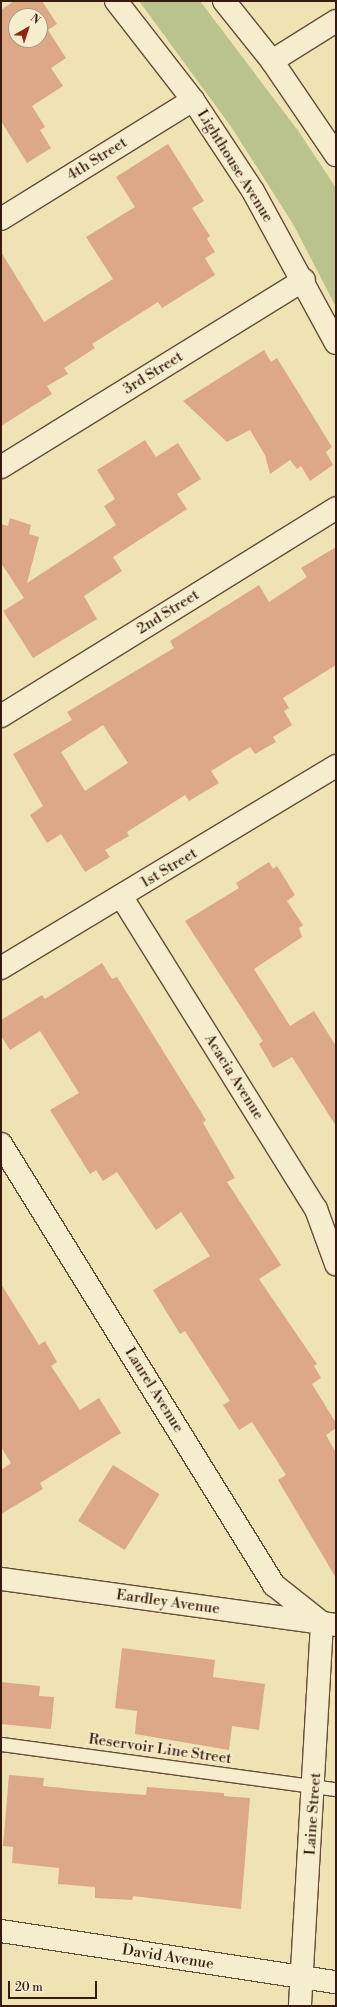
<!DOCTYPE html>
<style>
body{margin:0}
#map{position:relative;width:337px;height:2007px;overflow:hidden;background:#efe3b4;font-family:"Libre Bodoni",serif}
div>[style]{position:absolute}
[style*='--x']{left:calc(var(--x)*1px);top:calc(var(--y)*1px);width:calc(var(--w)*1px);rotate:calc(var(--a)*1deg)}
.green>*{inset:0;background:#bac38c}
.building>*{inset:0;background:#dca885;transform-origin:0 0}
.roads{filter:drop-shadow(1px 0 #654d39) drop-shadow(-1px 0 #654d39) drop-shadow(0 1px #654d39) drop-shadow(0 -1px #654d39)}
.lane>*{height:13px;margin:-6.5px;padding:0 6.5px;transform-origin:6.5px;border-radius:6.5px;background:#f5edce}
.street>*{height:22px;margin:-11px;padding:0 11px;transform-origin:11px;border-radius:11px;background:#f5edce}
.secondary>*{height:22px;margin:-11px;padding:0 11px;transform-origin:11px;border-radius:11px;background:#f5edce}
span{translate:-50% -50%;white-space:nowrap;text-align:center;line-height:1.15;-webkit-text-stroke:3px #f5edce;paint-order:stroke}
.street-label{font-size:15px;color:#371b10}
.frame{position:absolute;inset:0;border:2px solid #371b10;pointer-events:none}
.north{position:absolute;left:8px;top:8px;width:40px;height:40px;box-sizing:border-box;background:#f5edce;border:1px solid #a99982;border-radius:50%;rotate:39deg;font-size:11px;font-weight:700;line-height:16px;text-align:center;color:#371b10}
.north::after{content:'';display:block;margin:auto;width:14px;height:18px;background:#8f2418;clip-path:polygon(50% 0,100% 100%,50% 72%,0 100%)}
.scale{position:absolute;left:8px;top:1981px;width:89px;height:18px;box-sizing:border-box;border:2px solid #371b10;border-top:0;padding-left:5px;font-size:12px;line-height:14px;white-space:nowrap;color:#371b10;-webkit-text-stroke:3px #f5edce;paint-order:stroke}
</style>
<div id="map">
<div class="green">
<i style="clip-path:polygon(139px 1px,200px 1px,299px 132px,336px 188px,336px 307px,293px 224px,232px 128px)"></i>
</div>
<div class="building">
<i style="clip-path:polygon(evenodd,14px 1px,42px 1px,57px 24px,48px 30px,66px 58px,51px 68px,63px 86px,32px 106px,45px 127px,40px 130px,51px 148px,27px 163px,1px 121px,1px 10px,14px 1px,16px 16px,40px 16px,40px 40px,16px 40px,16px 16px)"></i>
<i style="clip-path:polygon(168px 144px,204px 201px,192px 208px,210px 236px,207px 239px,215px 252px,205px 258px,215px 275px,162px 308px,158px 302px,92px 344px,95px 348px,64px 368px,68px 374px,47px 386px,52px 394px,1px 426px,1px 252px,44px 322px,113px 279px,86px 237px,135px 207px,116px 177px)"></i>
<i style="clip-path:polygon(264px 350px,271px 362px,277px 358px,332px 447px,326px 452px,333px 465px,310px 481px,301px 466px,297px 469px,290px 460px,270px 474px,265px 455px,250px 430px,227px 442px,183px 401px)"></i>
<i style="clip-path:polygon(145px 440px,156px 457px,178px 443px,201px 479px,177px 494px,187px 509px,113px 557px,122px 571px,84px 596px,97px 619px,33px 658px,3px 611px,24px 598px,1px 563px,1px 524px,8px 526px,10px 518px,31px 525px,29px 534px,39px 537px,27px 583px,116px 525px,104px 506px,115px 499px,97px 470px)"></i>
<i style="clip-path:polygon(evenodd,336px 547px,336px 665px,283px 698px,289px 708px,284px 711px,292px 725px,273px 737px,276px 742px,255px 754px,250px 747px,211px 771px,219px 783px,189px 801px,185px 795px,127px 832px,129px 836px,105px 850px,110px 857px,85px 872px,61px 834px,47px 843px,30px 815px,43px 806px,13px 754px,72px 720px,67px 712px,174px 648px,170px 641px,259px 585px,269px 602px,307px 577px,301px 568px,336px 547px,103px 725px,128px 763px,85px 791px,61px 752px,103px 725px)"></i>
<i style="clip-path:polygon(269px 862px,273px 869px,277px 866px,295px 895px,287px 901px,303px 925px,299px 928px,302px 937px,254px 969px,290px 1026px,314px 1011px,336px 1046px,336px 1126px,292px 1057px,273px 1068px,259px 1044px,263px 1041px,185px 921px,239px 888px,236px 883px)"></i>
<i style="clip-path:polygon(102px 963px,112px 979px,117px 977px,206px 1120px,203px 1123px,235px 1178px,227px 1182px,281px 1265px,259px 1279px,317px 1364px,314px 1366px,321px 1378px,312px 1384px,336px 1423px,336px 1428px,326px 1435px,336px 1453px,336px 1578px,278px 1480px,286px 1475px,252px 1422px,239px 1430px,223px 1405px,230px 1401px,185px 1331px,180px 1334px,153px 1290px,210px 1256px,181px 1212px,156px 1230px,117px 1172px,103px 1181px,96px 1170px,90px 1174px,50px 1110px,79px 1093px,40px 1031px,10px 1050px,1px 1036px,1px 1020px,42px 995px,45px 999px)"></i>
<i style="clip-path:polygon(1px 1284px,39px 1345px,45px 1341px,57px 1362px,51px 1366px,80px 1410px,99px 1398px,121px 1433px,40px 1483px,43px 1489px,1px 1514px,1px 1470px,11px 1463px,1px 1447px)"></i>
<i style="left:113px;top:1465px;width:55px;height:66px;rotate:32deg"></i>
<i style="clip-path:polygon(122px 1648px,215px 1660px,213px 1677px,265px 1684px,259px 1730px,232px 1726px,229px 1750px,135px 1734px,137px 1711px,115px 1708px)"></i>
<i style="clip-path:polygon(1px 1682px,40px 1686px,39px 1696px,54px 1697px,51px 1729px,1px 1724px)"></i>
<i style="clip-path:polygon(9px 1775px,44px 1778px,43px 1786px,90px 1791px,146px 1795px,147px 1787px,224px 1793px,224px 1796px,250px 1798px,241px 1909px,133px 1896px,132px 1900px,95px 1898px,95px 1887px,58px 1884px,59px 1868px,12px 1863px,13px 1847px,3px 1846px)"></i>
</div>
<div class="roads">
<div class="lane">
<i style="--x:1;--y:1744;--w:338;--a:7.7"></i>
</div>
<div class="street">
<i style="--x:272;--y:61;--w:75;--a:-32"></i>
<i style="--x:1;--y:219;--w:226;--a:-31.8"></i>
<i style="--x:1;--y:467;--w:356;--a:-31.7"></i>
<i style="--x:1;--y:716;--w:394;--a:-31.8"></i>
<i style="--x:121;--y:896;--w:369;--a:58.1"></i>
<i style="--x:316;--y:1209;--w:59;--a:70"></i>
<i style="--x:1;--y:968;--w:391;--a:-31.1"></i>
<i style="--x:1;--y:1144;--w:519;--a:58.24"></i>
<i style="--x:274;--y:1585;--w:61;--a:38.4"></i>
<i style="--x:322;--y:1623;--w:384;--a:93.3"></i>
</div>
<div class="secondary">
<i style="--x:116;--y:1;--w:125;--a:52.1"></i>
<i style="--x:193;--y:100;--w:109;--a:56.6"></i>
<i style="--x:253;--y:191;--w:173;--a:61.4"></i>
<i style="--x:224;--y:1;--w:77;--a:51.3"></i>
<i style="--x:272;--y:61;--w:114;--a:55.8"></i>
<i style="--x:1;--y:1579;--w:338;--a:7.8"></i>
<i style="--x:1;--y:1931;--w:339;--a:8.7"></i>
</div>
</div>
<div class="street-label">
<span style="left:97px;top:159px;rotate:-32deg">4th Street</span>
<span style="left:235px;top:166px;rotate:58deg">Lighthouse Avenue</span>
<span style="left:153px;top:373px;rotate:-32deg">3rd Street</span>
<span style="left:168px;top:612px;rotate:-32deg">2nd Street</span>
<span style="left:169px;top:868px;rotate:-31deg">1st Street</span>
<span style="left:234px;top:1077px;rotate:58deg">Acacia Avenue</span>
<span style="left:154px;top:1390px;rotate:58deg">Laurel Avenue</span>
<span style="left:168px;top:1602px;rotate:8deg">Eardley Avenue</span>
<span style="left:160px;top:1749px;rotate:8deg">Reservoir Line Street</span>
<span style="left:313px;top:1814px;rotate:-86deg">Laine Street</span>
<span style="left:168px;top:1957px;rotate:9deg">David Avenue</span>
</div>
<div class="frame"></div>
<div class="north">N</div>
<div class="scale">20 m</div>
</div>
